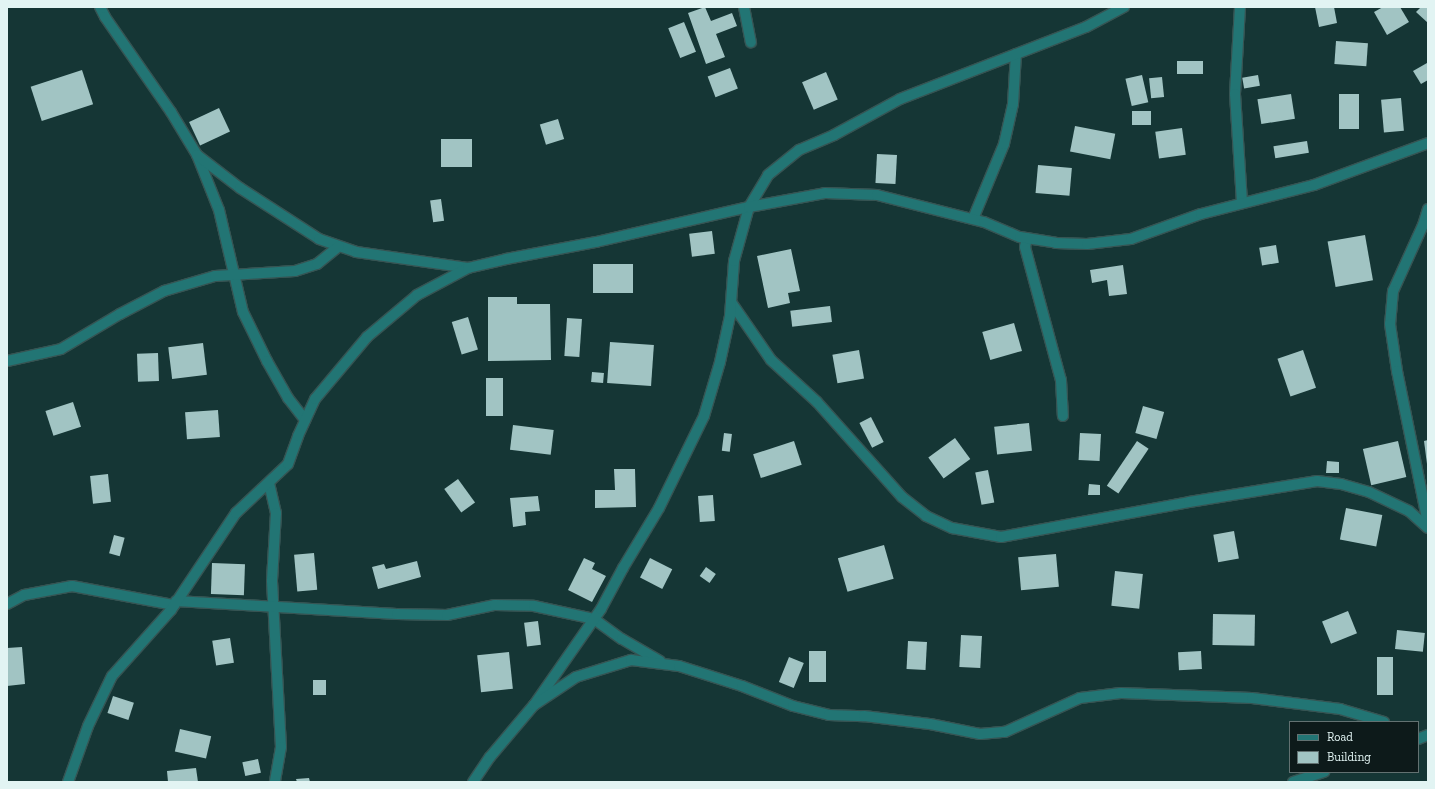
<!DOCTYPE html>
<style>
body{margin:0}
#map{position:relative;width:1435px;height:789px;overflow:hidden;background:#153635;font-family:"Zilla Slab",serif}
div>[style]{position:absolute}
[style*='--x']{left:calc(var(--x)*1px);top:calc(var(--y)*1px);width:calc(var(--w)*1px);rotate:calc(var(--a)*1deg)}
.building>*{inset:0;background:#a1c4c3;transform-origin:0 0}
.roads{filter:drop-shadow(1px 0 #365453) drop-shadow(-1px 0 #365453) drop-shadow(0 1px #365453) drop-shadow(0 -1px #365453)}
.minor>*{height:10px;margin:-5px;padding:0 5px;transform-origin:5px;border-radius:5px;background:#227574}
span{translate:-50% -50%;white-space:nowrap;text-align:center;line-height:1.15;-webkit-text-stroke:4px #0d1a1a;paint-order:stroke}
.frame{position:absolute;inset:0;border:8px solid #e2f4f3;pointer-events:none}
.legend{position:absolute;left:1289px;top:721px;width:130px;height:52px;box-sizing:border-box;background:#0d1a1a;border:1px solid #627171;margin:0;padding:5px 7px;list-style:none;font-size:12px;color:#e2f4f3}
.legend li{display:flex;align-items:center;gap:8px;height:20px}
.legend b{width:20px;border:1px solid #627171}
</style>
<div id="map">
<div class="building">
<i style="clip-path:polygon(705px 7px,711px 21px,732px 13px,737px 26px,716px 34px,725px 57px,706px 64px,688px 13px)"></i>
<i style="clip-path:polygon(1315px 7px,1334px 7px,1337px 23px,1319px 27px)"></i>
<i style="clip-path:polygon(1383px 7px,1400px 7px,1409px 22px,1387px 35px,1374px 12px)"></i>
<i style="clip-path:polygon(1421px 7px,1428px 7px,1428px 23px,1416px 12px)"></i>
<i style="left:684px;top:22px;width:32px;height:17px;rotate:68deg"></i>
<i style="left:1336px;top:41px;width:32px;height:23px;rotate:4deg"></i>
<i style="left:1203px;top:61px;width:13px;height:26px;rotate:90deg"></i>
<i style="clip-path:polygon(1427px 63px,1428px 80px,1421px 84px,1413px 71px)"></i>
<i style="left:730px;top:68px;width:22px;height:24px;rotate:69deg"></i>
<i style="left:82px;top:70px;width:36px;height:54px;rotate:72deg"></i>
<i style="left:826px;top:72px;width:30px;height:26px;rotate:67deg"></i>
<i style="left:1142px;top:75px;width:28px;height:17px;rotate:77deg"></i>
<i style="left:1258px;top:75px;width:11px;height:16px;rotate:80deg"></i>
<i style="left:1162px;top:77px;width:20px;height:13px;rotate:84deg"></i>
<i style="left:1291px;top:94px;width:25px;height:34px;rotate:81deg"></i>
<i style="left:1339px;top:94px;width:20px;height:35px"></i>
<i style="left:1401px;top:98px;width:33px;height:20px;rotate:85deg"></i>
<i style="left:219px;top:108px;width:26px;height:33px;rotate:65deg"></i>
<i style="left:1132px;top:111px;width:19px;height:14px"></i>
<i style="left:558px;top:119px;width:21px;height:19px;rotate:73deg"></i>
<i style="left:1075px;top:126px;width:41px;height:26px;rotate:11deg"></i>
<i style="left:1182px;top:128px;width:27px;height:27px;rotate:82deg"></i>
<i style="left:441px;top:139px;width:31px;height:28px"></i>
<i style="left:1307px;top:141px;width:12px;height:34px;rotate:81deg"></i>
<i style="left:877px;top:154px;width:20px;height:29px;rotate:3deg"></i>
<i style="left:1038px;top:165px;width:34px;height:28px;rotate:5deg"></i>
<i style="left:441px;top:199px;width:22px;height:11px;rotate:82deg"></i>
<i style="left:712px;top:231px;width:23px;height:23px;rotate:83deg"></i>
<i style="left:1365px;top:235px;width:46px;height:38px;rotate:80deg"></i>
<i style="left:1276px;top:245px;width:18px;height:17px;rotate:81deg"></i>
<i style="clip-path:polygon(791px 249px,800px 291px,788px 293px,790px 303px,768px 308px,757px 256px)"></i>
<i style="left:593px;top:264px;width:40px;height:29px"></i>
<i style="clip-path:polygon(1123px 265px,1127px 294px,1109px 296px,1107px 280px,1092px 283px,1090px 270px)"></i>
<i style="clip-path:polygon(488px 297px,517px 297px,517px 304px,550px 304px,551px 360px,488px 361px)"></i>
<i style="left:830px;top:306px;width:16px;height:40px;rotate:83deg"></i>
<i style="left:468px;top:317px;width:34px;height:17px;rotate:73deg"></i>
<i style="left:567px;top:318px;width:15px;height:38px;rotate:4deg"></i>
<i style="left:1014px;top:323px;width:29px;height:33px;rotate:74deg"></i>
<i style="left:610px;top:342px;width:44px;height:41px;rotate:4deg"></i>
<i style="left:203px;top:343px;width:32px;height:35px;rotate:83deg"></i>
<i style="left:859px;top:350px;width:29px;height:27px;rotate:80deg"></i>
<i style="left:1303px;top:350px;width:40px;height:27px;rotate:71deg"></i>
<i style="left:158px;top:353px;width:28px;height:21px;rotate:88deg"></i>
<i style="left:592px;top:372px;width:12px;height:10px;rotate:5deg"></i>
<i style="left:486px;top:378px;width:17px;height:38px"></i>
<i style="left:73px;top:402px;width:26px;height:29px;rotate:72deg"></i>
<i style="left:1143px;top:406px;width:22px;height:28px;rotate:16deg"></i>
<i style="left:218px;top:410px;width:27px;height:33px;rotate:86deg"></i>
<i style="left:871px;top:417px;width:28px;height:13px;rotate:63deg"></i>
<i style="left:1029px;top:423px;width:28px;height:35px;rotate:84deg"></i>
<i style="left:513px;top:425px;width:41px;height:25px;rotate:7deg"></i>
<i style="left:724px;top:433px;width:8px;height:18px;rotate:7deg"></i>
<i style="left:1080px;top:433px;width:21px;height:27px;rotate:3deg"></i>
<i style="left:955px;top:438px;width:26px;height:33px;rotate:54deg"></i>
<i style="clip-path:polygon(1428px 440px,1428px 464px,1427px 464px,1424px 441px)"></i>
<i style="left:794px;top:441px;width:25px;height:43px;rotate:72deg"></i>
<i style="left:1137px;top:441px;width:14px;height:54px;rotate:34deg"></i>
<i style="left:1398px;top:441px;width:37px;height:36px;rotate:77deg"></i>
<i style="clip-path:polygon(1327px 461px,1339px 462px,1339px 473px,1326px 473px)"></i>
<i style="clip-path:polygon(614px 469px,635px 469px,636px 507px,595px 508px,595px 490px,615px 490px)"></i>
<i style="left:988px;top:470px;width:33px;height:13px;rotate:79deg"></i>
<i style="left:108px;top:474px;width:28px;height:18px;rotate:84deg"></i>
<i style="left:458px;top:479px;width:29px;height:17px;rotate:54deg"></i>
<i style="clip-path:polygon(1089px 484px,1100px 485px,1100px 495px,1088px 495px)"></i>
<i style="left:713px;top:495px;width:26px;height:15px;rotate:86deg"></i>
<i style="clip-path:polygon(538px 496px,540px 511px,525px 512px,526px 525px,513px 527px,510px 498px)"></i>
<i style="left:1346px;top:508px;width:37px;height:32px;rotate:11deg"></i>
<i style="left:1234px;top:531px;width:28px;height:21px;rotate:80deg"></i>
<i style="left:114px;top:535px;width:11px;height:19px;rotate:15deg"></i>
<i style="left:884px;top:545px;width:35px;height:48px;rotate:74deg"></i>
<i style="left:314px;top:553px;width:37px;height:20px;rotate:85deg"></i>
<i style="left:1056px;top:554px;width:33px;height:38px;rotate:85deg"></i>
<i style="clip-path:polygon(584px 558px,595px 563px,592px 569px,606px 576px,592px 602px,568px 590px)"></i>
<i style="left:650px;top:558px;width:25px;height:22px;rotate:27deg"></i>
<i style="clip-path:polygon(417px 561px,421px 577px,378px 589px,372px 567px,384px 564px,386px 569px)"></i>
<i style="left:212px;top:563px;width:33px;height:31px;rotate:2deg"></i>
<i style="left:706px;top:567px;width:12px;height:11px;rotate:35deg"></i>
<i style="left:1115px;top:571px;width:28px;height:35px;rotate:6deg"></i>
<i style="left:1348px;top:611px;width:24px;height:28px;rotate:68deg"></i>
<i style="left:1213px;top:614px;width:42px;height:31px;rotate:1deg"></i>
<i style="left:538px;top:621px;width:24px;height:14px;rotate:83deg"></i>
<i style="left:1397px;top:630px;width:28px;height:19px;rotate:6deg"></i>
<i style="left:961px;top:635px;width:21px;height:32px;rotate:3deg"></i>
<i style="left:230px;top:638px;width:25px;height:18px;rotate:81deg"></i>
<i style="left:908px;top:641px;width:19px;height:28px;rotate:3deg"></i>
<i style="clip-path:polygon(22px 647px,25px 684px,7px 686px,7px 648px)"></i>
<i style="left:809px;top:651px;width:17px;height:31px"></i>
<i style="left:1201px;top:651px;width:18px;height:23px;rotate:87deg"></i>
<i style="left:509px;top:652px;width:37px;height:32px;rotate:84deg"></i>
<i style="left:789px;top:657px;width:16px;height:27px;rotate:22deg"></i>
<i style="left:1377px;top:657px;width:16px;height:38px"></i>
<i style="left:313px;top:680px;width:13px;height:15px"></i>
<i style="left:113px;top:696px;width:22px;height:18px;rotate:18deg"></i>
<i style="left:180px;top:729px;width:32px;height:23px;rotate:13deg"></i>
<i style="left:258px;top:759px;width:14px;height:16px;rotate:78deg"></i>
<i style="clip-path:polygon(196px 768px,198px 782px,168px 782px,167px 771px)"></i>
<i style="clip-path:polygon(309px 778px,310px 782px,297px 782px,296px 779px)"></i>
</div>
<div class="roads">
<div class="minor">
<i style="--x:100;--y:7;--w:11;--a:63"></i>
<i style="--x:105;--y:17;--w:116;--a:55.2"></i>
<i style="--x:171;--y:112;--w:50;--a:58.8"></i>
<i style="--x:197;--y:155;--w:59;--a:68.2"></i>
<i style="--x:219;--y:210;--w:105;--a:76.8"></i>
<i style="--x:243;--y:312;--w:55;--a:63.9"></i>
<i style="--x:267;--y:361;--w:43;--a:60.4"></i>
<i style="--x:288;--y:398;--w:28;--a:52"></i>
<i style="--x:744;--y:7;--w:36;--a:79"></i>
<i style="--x:1240;--y:7;--w:87;--a:93.3"></i>
<i style="--x:1235;--y:94;--w:109;--a:86.3"></i>
<i style="--x:197;--y:155;--w:54;--a:37.5"></i>
<i style="--x:240;--y:188;--w:94;--a:32.8"></i>
<i style="--x:319;--y:239;--w:39;--a:19"></i>
<i style="--x:356;--y:252;--w:113;--a:8.1"></i>
<i style="--x:1428;--y:209;--w:17;--a:107"></i>
<i style="--x:1423;--y:225;--w:72;--a:114.4"></i>
<i style="--x:1393;--y:291;--w:33;--a:95"></i>
<i style="--x:1390;--y:324;--w:48;--a:81.5"></i>
<i style="--x:1397;--y:371;--w:156;--a:78.5"></i>
<i style="--x:973;--y:219;--w:81;--a:-67.5"></i>
<i style="--x:1004;--y:144;--w:41;--a:-77.3"></i>
<i style="--x:1013;--y:104;--w:50;--a:-86.6"></i>
<i style="--x:1027;--y:238;--w:9;--a:103"></i>
<i style="--x:1025;--y:247;--w:138;--a:74.9"></i>
<i style="--x:1061;--y:380;--w:36;--a:87"></i>
<i style="--x:731;--y:302;--w:70;--a:55.4"></i>
<i style="--x:771;--y:360;--w:62;--a:42.4"></i>
<i style="--x:817;--y:402;--w:127;--a:48.2"></i>
<i style="--x:902;--y:497;--w:31;--a:38"></i>
<i style="--x:926;--y:516;--w:29;--a:25"></i>
<i style="--x:952;--y:528;--w:50;--a:10.4"></i>
<i style="--x:1001;--y:537;--w:191;--a:-10.5"></i>
<i style="--x:1189;--y:502;--w:130;--a:-9.3"></i>
<i style="--x:1317;--y:481;--w:24;--a:7"></i>
<i style="--x:1341;--y:484;--w:29;--a:16"></i>
<i style="--x:1369;--y:492;--w:44;--a:25.4"></i>
<i style="--x:1409;--y:511;--w:25;--a:42"></i>
<i style="--x:7;--y:361;--w:55;--a:-12.5"></i>
<i style="--x:61;--y:349;--w:69;--a:-30.7"></i>
<i style="--x:120;--y:314;--w:50;--a:-27.6"></i>
<i style="--x:164;--y:291;--w:53;--a:-16.4"></i>
<i style="--x:215;--y:276;--w:80;--a:-3.6"></i>
<i style="--x:295;--y:271;--w:23;--a:-18"></i>
<i style="--x:317;--y:264;--w:28;--a:-39"></i>
<i style="--x:269;--y:483;--w:31;--a:77"></i>
<i style="--x:276;--y:513;--w:68;--a:93.4"></i>
<i style="--x:272;--y:581;--w:166;--a:86.9"></i>
<i style="--x:281;--y:747;--w:36;--a:100"></i>
<i style="--x:176;--y:601;--w:221;--a:3.4"></i>
<i style="--x:397;--y:614;--w:50;--a:1.1"></i>
<i style="--x:447;--y:615;--w:49;--a:-11.8"></i>
<i style="--x:495;--y:605;--w:39;--a:1"></i>
<i style="--x:534;--y:606;--w:61;--a:12.2"></i>
<i style="--x:594;--y:619;--w:34;--a:36"></i>
<i style="--x:622;--y:639;--w:44;--a:30.1"></i>
<i style="--x:7;--y:604;--w:19;--a:-28"></i>
<i style="--x:24;--y:595;--w:49;--a:-10.6"></i>
<i style="--x:72;--y:586;--w:104;--a:10.6"></i>
<i style="--x:534;--y:705;--w:117;--a:-55.1"></i>
<i style="--x:601;--y:609;--w:47;--a:-61.8"></i>
<i style="--x:623;--y:568;--w:70;--a:-59"></i>
<i style="--x:659;--y:508;--w:102;--a:-63.9"></i>
<i style="--x:704;--y:416;--w:56;--a:-73.5"></i>
<i style="--x:720;--y:362;--w:47;--a:-77.7"></i>
<i style="--x:730;--y:316;--w:55;--a:-85.8"></i>
<i style="--x:734;--y:261;--w:56;--a:-74.5"></i>
<i style="--x:749;--y:207;--w:37;--a:-59"></i>
<i style="--x:768;--y:175;--w:40;--a:-39"></i>
<i style="--x:799;--y:150;--w:38;--a:-23"></i>
<i style="--x:834;--y:135;--w:75;--a:-28.6"></i>
<i style="--x:900;--y:99;--w:199;--a:-21.2"></i>
<i style="--x:1086;--y:27;--w:43;--a:-27.8"></i>
<i style="--x:1418;--y:739;--w:11;--a:-22"></i>
<i style="--x:68;--y:782;--w:59;--a:-70.3"></i>
<i style="--x:88;--y:726;--w:55;--a:-64.4"></i>
<i style="--x:112;--y:676;--w:89;--a:-48.2"></i>
<i style="--x:171;--y:610;--w:117;--a:-56.2"></i>
<i style="--x:236;--y:513;--w:71;--a:-43.3"></i>
<i style="--x:288;--y:464;--w:30;--a:-70"></i>
<i style="--x:298;--y:436;--w:41;--a:-65.3"></i>
<i style="--x:315;--y:399;--w:81;--a:-50"></i>
<i style="--x:367;--y:337;--w:65;--a:-40"></i>
<i style="--x:417;--y:295;--w:58;--a:-27.9"></i>
<i style="--x:468;--y:268;--w:39;--a:-13"></i>
<i style="--x:506;--y:259;--w:92;--a:-10.7"></i>
<i style="--x:596;--y:242;--w:157;--a:-12.9"></i>
<i style="--x:749;--y:207;--w:77;--a:-10.4"></i>
<i style="--x:825;--y:193;--w:52;--a:2.2"></i>
<i style="--x:877;--y:195;--w:110;--a:14.2"></i>
<i style="--x:984;--y:222;--w:39;--a:23"></i>
<i style="--x:1020;--y:237;--w:36;--a:9"></i>
<i style="--x:1056;--y:243;--w:31;--a:2"></i>
<i style="--x:1087;--y:244;--w:44;--a:-6.5"></i>
<i style="--x:1131;--y:239;--w:74;--a:-19.7"></i>
<i style="--x:1201;--y:214;--w:117;--a:-14.4"></i>
<i style="--x:1314;--y:185;--w:121;--a:-20.2"></i>
<i style="--x:473;--y:782;--w:30;--a:-56"></i>
<i style="--x:490;--y:757;--w:68;--a:-49.8"></i>
<i style="--x:534;--y:705;--w:50;--a:-33.7"></i>
<i style="--x:576;--y:677;--w:58;--a:-17.2"></i>
<i style="--x:631;--y:660;--w:48;--a:7.1"></i>
<i style="--x:679;--y:666;--w:66;--a:17.6"></i>
<i style="--x:742;--y:686;--w:55;--a:21.4"></i>
<i style="--x:793;--y:706;--w:37;--a:14"></i>
<i style="--x:829;--y:715;--w:35;--a:2"></i>
<i style="--x:864;--y:716;--w:66;--a:6.9"></i>
<i style="--x:930;--y:724;--w:51;--a:11.3"></i>
<i style="--x:980;--y:734;--w:25;--a:-5"></i>
<i style="--x:1005;--y:732;--w:82;--a:-24.4"></i>
<i style="--x:1080;--y:698;--w:41;--a:-7"></i>
<i style="--x:1121;--y:693;--w:131;--a:2.2"></i>
<i style="--x:1252;--y:698;--w:89;--a:7.1"></i>
<i style="--x:1340;--y:709;--w:46;--a:16.5"></i>
<i style="--x:1293;--y:782;--w:33;--a:-18"></i>
</div>
</div>
<div class="frame"></div>
<ul class="legend">
<li><b style="height:5px;background:#227574"></b>Road</li>
<li><b style="height:11px;background:#a1c4c3"></b>Building</li>
</ul>
</div>
